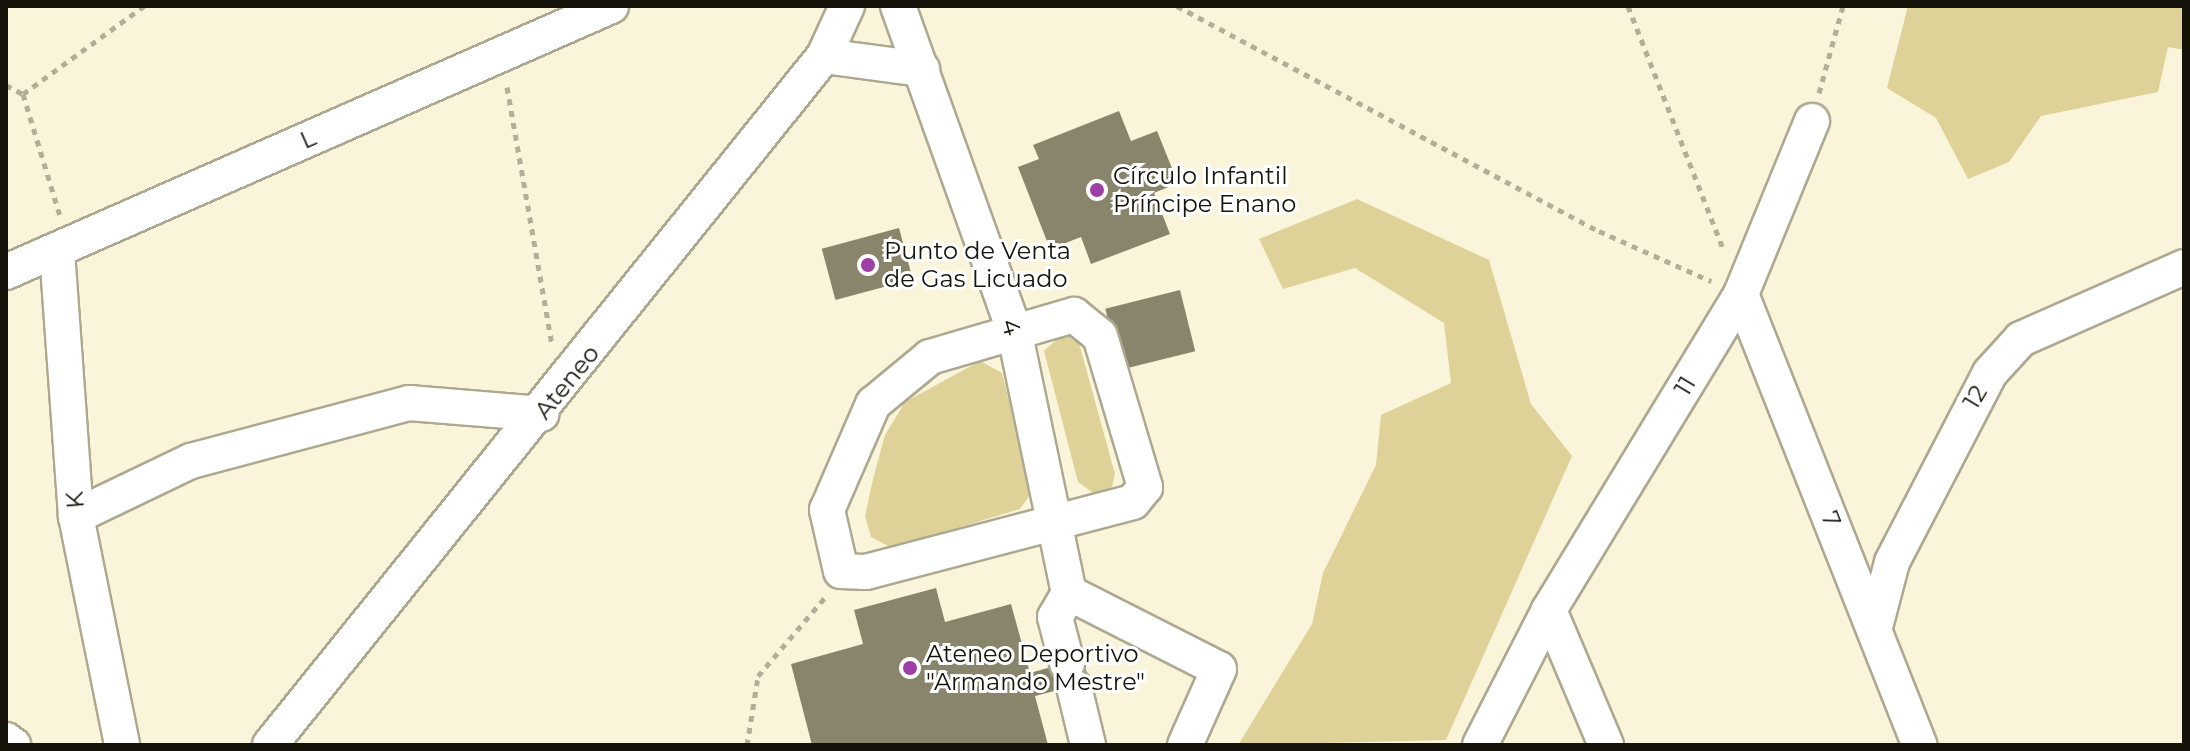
<!DOCTYPE html>
<meta charset="utf-8">
<style>
body{margin:0}
#map{position:relative;width:2190px;height:751px;overflow:hidden;background:#faf5da;font-family:Montserrat,sans-serif}
div>[style]{position:absolute}
[style*='--x']{left:calc(var(--x)*1px);top:calc(var(--y)*1px);width:calc(var(--w)*1px);rotate:calc(var(--a)*1deg)}
.green>*{inset:0;background:#ded298}
.building>*{inset:0;background:#89846c;transform-origin:0 0}
.path>*{height:5px;margin-top:-2.5px;transform-origin:0;background:repeating-linear-gradient(90deg,#b2ae99 0 6px,transparent 0 12px)}
.roads{filter:drop-shadow(2px 0 #ada890) drop-shadow(-2px 0 #ada890) drop-shadow(0 2px #ada890) drop-shadow(0 -2px #ada890)}
.minor>*{height:34px;margin:-17px;padding:0 17px;transform-origin:17px;border-radius:17px;background:#fff}
.dots>*{width:22px;height:22px;translate:-50% -50%;box-sizing:border-box;border:4px solid #fff;border-radius:50%}
span{translate:-50% -50%;white-space:nowrap;text-align:center;line-height:1.15;-webkit-text-stroke:6px #fff;paint-order:stroke}
.street-label{font-size:24px;color:#15130a}
.poi-label{font-size:24px;color:#15130a}
.left{translate:0 -50%;text-align:left}
.frame{position:absolute;inset:0;border:8px solid #15130a;pointer-events:none}
</style>
<div id="map">
<div class="green">
<i style="clip-path:polygon(1908px 6px,2184px 6px,2184px 50px,2168px 47px,2158px 92px,2041px 116px,2009px 162px,1968px 179px,1936px 118px,1887px 88px)"></i>
<i style="clip-path:polygon(1357px 199px,1489px 260px,1531px 404px,1572px 456px,1446px 740px,1238px 745px,1312px 624px,1323px 573px,1376px 465px,1381px 415px,1451px 383px,1444px 323px,1355px 268px,1283px 289px,1259px 239px)"></i>
<i style="clip-path:polygon(1064px 333px,1079px 343px,1115px 474px,1112px 487px,1096px 495px,1078px 482px,1044px 351px)"></i>
<i style="clip-path:polygon(980px 361px,1002px 373px,1032px 492px,1020px 509px,892px 548px,871px 537px,865px 516px,873px 479px,885px 435px,905px 402px)"></i>
</div>
<div class="building">
<i style="clip-path:polygon(1119px 111px,1131px 141px,1157px 131px,1178px 183px,1154px 193px,1170px 234px,1091px 264px,1081px 237px,1050px 249px,1018px 167px,1039px 159px,1033px 145px)"></i>
<i style="left:899px;top:228px;width:53px;height:80px;rotate:75deg"></i>
<i style="left:1180px;top:290px;width:63px;height:77px;rotate:76deg"></i>
<i style="clip-path:polygon(936px 588px,945px 622px,1011px 604px,1030px 673px,1083px 658px,1089px 682px,1035px 696px,1048px 745px,812px 745px,791px 664px,863px 644px,854px 610px)"></i>
</div>
<div class="path">
<i style="--x:1177;--y:6;--w:478;--a:28.1"></i>
<i style="--x:1599;--y:231;--w:123;--a:24.1"></i>
<i style="--x:1628;--y:6;--w:260;--a:68.6"></i>
<i style="--x:6;--y:85;--w:19;--a:28"></i>
<i style="--x:23;--y:94;--w:127;--a:73.1"></i>
<i style="--x:507;--y:87;--w:262;--a:80.1"></i>
<i style="--x:1819;--y:93;--w:90;--a:-74.6"></i>
<i style="--x:23;--y:94;--w:150;--a:-36"></i>
<i style="--x:747;--y:745;--w:70;--a:-80.9"></i>
<i style="--x:758;--y:676;--w:105;--a:-49.6"></i>
</div>
<div class="roads">
<div class="minor">
<i style="--x:898;--y:6;--w:344;--a:70.3"></i>
<i style="--x:1014;--y:330;--w:269;--a:78.2"></i>
<i style="--x:1069;--y:593;--w:28;--a:120"></i>
<i style="--x:1055;--y:617;--w:48;--a:75.4"></i>
<i style="--x:824;--y:56;--w:99;--a:7.6"></i>
<i style="--x:57;--y:251;--w:266;--a:85.9"></i>
<i style="--x:76;--y:516;--w:234;--a:78.6"></i>
<i style="--x:6;--y:272;--w:661;--a:-23.73"></i>
<i style="--x:1741;--y:294;--w:485;--a:68.4"></i>
<i style="--x:1074;--y:315;--w:33;--a:39"></i>
<i style="--x:1100;--y:336;--w:158;--a:73.4"></i>
<i style="--x:1145;--y:487;--w:19;--a:129"></i>
<i style="--x:1133;--y:502;--w:276;--a:165.3"></i>
<i style="--x:866;--y:572;--w:25;--a:-178"></i>
<i style="--x:841;--y:571;--w:63;--a:-102.9"></i>
<i style="--x:827;--y:510;--w:116;--a:-66.5"></i>
<i style="--x:873;--y:404;--w:74;--a:-39.5"></i>
<i style="--x:930;--y:357;--w:150;--a:-16.3"></i>
<i style="--x:76;--y:516;--w:127;--a:-25.6"></i>
<i style="--x:191;--y:461;--w:226;--a:-14.9"></i>
<i style="--x:409;--y:403;--w:133;--a:4.7"></i>
<i style="--x:1069;--y:593;--w:168;--a:26.9"></i>
<i style="--x:1219;--y:669;--w:83;--a:114.1"></i>
<i style="--x:1549;--y:610;--w:147;--a:67.1"></i>
<i style="--x:1875;--y:627;--w:67;--a:-75.3"></i>
<i style="--x:1892;--y:562;--w:213;--a:-62.6"></i>
<i style="--x:1990;--y:373;--w:46;--a:-47.6"></i>
<i style="--x:2021;--y:339;--w:178;--a:-23.8"></i>
<i style="--x:1074;--y:687;--w:60;--a:76.4"></i>
<i style="--x:6;--y:740;--w:9;--a:36"></i>
<i style="--x:270;--y:745;--w:884;--a:-51.2"></i>
<i style="--x:824;--y:56;--w:55;--a:-65.3"></i>
<i style="--x:1480;--y:745;--w:152;--a:-62.9"></i>
<i style="--x:1549;--y:610;--w:370;--a:-58.7"></i>
<i style="--x:1741;--y:294;--w:187;--a:-67.7"></i>
</div>
</div>
<div class="dots">
<i style="left:1097px;top:190px;background:#9e3fa7"></i>
<i style="left:868px;top:265px;background:#9e3fa7"></i>
<i style="left:910px;top:668px;background:#9e3fa7"></i>
</div>
<div class="street-label">
<span style="left:308px;top:139px;rotate:-24deg">L</span>
<span style="left:1011px;top:327px;rotate:74deg">4</span>
<span style="left:567px;top:382px;rotate:-51deg">Ateneo</span>
<span style="left:1685px;top:386px;rotate:-59deg">11</span>
<span style="left:1975px;top:397px;rotate:-59deg">12</span>
<span style="left:75px;top:500px;rotate:-95deg">K</span>
<span style="left:1831px;top:519px;rotate:68deg">7</span>
</div>
<div class="poi-label">
<span class="left" style="left:1113px;top:190px">Círculo Infantil<br>Príncipe Enano</span>
<span class="left" style="left:884px;top:265px">Punto de Venta<br>de Gas Licuado</span>
<span class="left" style="left:926px;top:668px">Ateneo Deportivo<br>"Armando Mestre"</span>
</div>
<div class="frame"></div>
</div>
